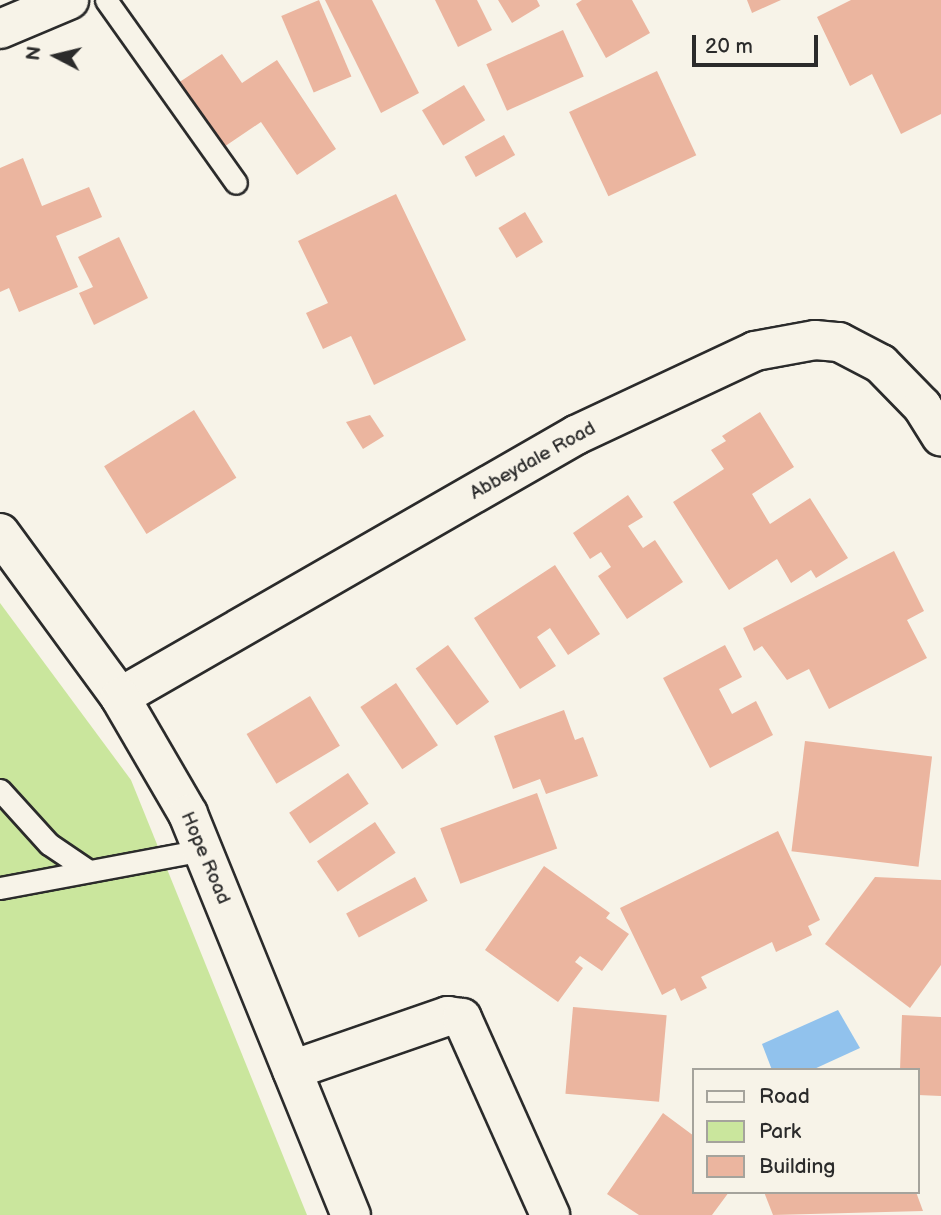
<!DOCTYPE html>
<style>
body{margin:0}
#map{position:relative;width:941px;height:1215px;overflow:hidden;background:#f7f3e8;font-family:"Balsamiq Sans",sans-serif}
div>[style]{position:absolute}
[style*='--x']{left:calc(var(--x)*1px);top:calc(var(--y)*1px);width:calc(var(--w)*1px);rotate:calc(var(--a)*1deg)}
.green>*{inset:0;background:#cae69d}
.water>*{inset:0;background:#91c2ed}
.building>*{inset:0;background:#ebb59f;transform-origin:0 0}
.roads{filter:drop-shadow(2px 0 #2b2b2b) drop-shadow(-2px 0 #2b2b2b) drop-shadow(0 2px #2b2b2b) drop-shadow(0 -2px #2b2b2b)}
.service>*{height:21px;margin:-10.5px;padding:0 10.5px;transform-origin:10.5px;border-radius:10.5px;background:#f7f3e8}
.minor>*{height:38px;margin:-19px;padding:0 19px;transform-origin:19px;border-radius:19px;background:#f7f3e8}
.primary>*{height:38px;margin:-19px;padding:0 19px;transform-origin:19px;border-radius:19px;background:#f7f3e8}
span{translate:-50% -50%;white-space:nowrap;text-align:center;line-height:1.15;-webkit-text-stroke:5px #f7f3e8;paint-order:stroke}
.street-label{font-size:19px;color:#2b2b2b}
.legend{position:absolute;left:692px;top:1068px;width:228px;height:126px;box-sizing:border-box;background:#f7f3e8;border:2px solid #a5a39c;margin:0;padding:9px 12px;list-style:none;font-size:21px;color:#2b2b2b}
.legend li{display:flex;align-items:center;gap:14px;height:35px}
.legend b{width:35px;border:2px solid #a5a39c}
.north{position:absolute;left:21px;top:21px;width:70px;height:70px;-webkit-text-stroke:5px #f7f3e8;paint-order:stroke;rotate:277deg;font-size:19px;font-weight:700;line-height:28px;text-align:center;color:#2b2b2b}
.north::after{content:'';display:block;margin:auto;width:24px;height:32px;background:#2b2b2b;clip-path:polygon(50% 0,100% 100%,50% 72%,0 100%)}
.scale{position:absolute;left:692px;top:35px;width:126px;height:32px;box-sizing:border-box;border:4px solid #2b2b2b;border-top:0;padding-left:9px;font-size:21px;line-height:24px;white-space:nowrap;color:#2b2b2b;-webkit-text-stroke:5px #f7f3e8;paint-order:stroke}
</style>
<div id="map">
<div class="green">
<i style="clip-path:polygon(0 603px,131px 780px,307px 1215px,0 1215px)"></i>
</div>
<div class="water">
<i style="clip-path:polygon(838px 1010px,860px 1048px,812px 1070px,772px 1070px,762px 1044px)"></i>
</div>
<div class="building">
<i style="left:319px;top:0;width:83px;height:41px;rotate:67deg"></i>
<i style="clip-path:polygon(325px 0,372px 0,419px 93px,381px 113px)"></i>
<i style="clip-path:polygon(435px 0,477px 0,492px 30px,458px 47px)"></i>
<i style="clip-path:polygon(498px 0,537px 0,540px 6px,512px 23px)"></i>
<i style="clip-path:polygon(582px 0,632px 0,650px 33px,606px 58px,576px 4px)"></i>
<i style="clip-path:polygon(747px 0,781px 0,752px 13px)"></i>
<i style="clip-path:polygon(851px 0,941px 0,941px 114px,901px 134px,872px 74px,850px 86px,817px 17px)"></i>
<i style="left:563px;top:30px;width:51px;height:84px;rotate:66deg"></i>
<i style="clip-path:polygon(222px 54px,242px 83px,277px 60px,336px 149px,297px 175px,261px 122px,218px 151px,175px 85px)"></i>
<i style="left:657px;top:71px;width:93px;height:97px;rotate:65deg"></i>
<i style="left:464px;top:85px;width:41px;height:49px;rotate:59deg"></i>
<i style="left:504px;top:135px;width:23px;height:45px;rotate:61deg"></i>
<i style="clip-path:polygon(23px 158px,42px 206px,89px 187px,102px 217px,56px 236px,78px 287px,19px 312px,9px 288px,0 292px,0 168px)"></i>
<i style="clip-path:polygon(396px 194px,466px 340px,374px 385px,351px 336px,323px 349px,306px 313px,328px 303px,298px 241px)"></i>
<i style="left:525px;top:212px;width:35px;height:31px;rotate:59deg"></i>
<i style="clip-path:polygon(119px 237px,148px 298px,94px 325px,79px 293px,93px 287px,78px 257px)"></i>
<i style="left:194px;top:410px;width:80px;height:106px;rotate:58deg"></i>
<i style="clip-path:polygon(760px 412px,794px 467px,752px 494px,770px 524px,810px 498px,848px 558px,816px 578px,811px 570px,791px 583px,777px 559px,729px 590px,673px 502px,724px 469px,711px 450px,726px 441px,722px 436px)"></i>
<i style="clip-path:polygon(370px 415px,384px 436px,363px 449px,346px 422px)"></i>
<i style="clip-path:polygon(628px 495px,643px 517px,628px 526px,643px 548px,655px 540px,683px 582px,627px 619px,598px 576px,611px 567px,601px 552px,590px 559px,573px 533px)"></i>
<i style="clip-path:polygon(894px 551px,924px 611px,907px 620px,927px 658px,829px 709px,809px 669px,787px 680px,762px 646px,754px 651px,743px 628px)"></i>
<i style="clip-path:polygon(555px 565px,600px 634px,568px 655px,550px 628px,537px 637px,556px 666px,520px 689px,474px 618px)"></i>
<i style="left:448px;top:645px;width:70px;height:40px;rotate:54deg"></i>
<i style="clip-path:polygon(725px 645px,742px 677px,719px 689px,732px 714px,756px 701px,773px 735px,710px 768px,663px 678px)"></i>
<i style="left:396px;top:683px;width:75px;height:43px;rotate:56deg"></i>
<i style="left:310px;top:696px;width:58px;height:74px;rotate:59deg"></i>
<i style="clip-path:polygon(564px 710px,575px 740px,583px 737px,598px 776px,546px 794px,540px 779px,513px 789px,494px 736px)"></i>
<i style="left:805px;top:741px;width:128px;height:111px;rotate:7deg"></i>
<i style="left:348px;top:773px;width:37px;height:71px;rotate:56deg"></i>
<i style="left:537px;top:793px;width:59px;height:103px;rotate:70deg"></i>
<i style="left:375px;top:822px;width:37px;height:70px;rotate:56deg"></i>
<i style="clip-path:polygon(778px 831px,820px 920px,808px 926px,812px 935px,776px 952px,772px 942px,701px 977px,707px 988px,681px 1001px,675px 988px,662px 995px,620px 908px)"></i>
<i style="clip-path:polygon(544px 866px,610px 913px,606px 918px,629px 934px,602px 971px,580px 956px,575px 962px,583px 968px,558px 1002px,485px 950px)"></i>
<i style="left:415px;top:877px;width:27px;height:78px;rotate:62deg"></i>
<i style="clip-path:polygon(875px 877px,941px 880px,941px 965px,910px 1008px,825px 944px)"></i>
<i style="left:573px;top:1007px;width:94px;height:87px;rotate:5deg"></i>
<i style="clip-path:polygon(902px 1015px,941px 1017px,941px 1096px,918px 1095px,918px 1070px,900px 1070px)"></i>
<i style="clip-path:polygon(663px 1113px,694px 1136px,694px 1192px,729px 1192px,712px 1215px,639px 1215px,607px 1194px)"></i>
<i style="clip-path:polygon(764px 1192px,916px 1192px,923px 1211px,773px 1215px)"></i>
</div>
<div class="roads">
<div class="service">
<i style="--x:106;--y:0;--w:224;--a:54.6"></i>
<i style="--x:0;--y:790;--w:73;--a:47.8"></i>
<i style="--x:49;--y:844;--w:48;--a:34"></i>
<i style="--x:0;--y:888;--w:207;--a:-10.6"></i>
</div>
<div class="minor">
<i style="--x:0;--y:29;--w:75;--a:-22.8"></i>
<i style="--x:120;--y:697;--w:526;--a:-29.88"></i>
<i style="--x:576;--y:435;--w:198;--a:-25.1"></i>
<i style="--x:755;--y:351;--w:61;--a:-10.4"></i>
<i style="--x:815;--y:340;--w:24;--a:5"></i>
<i style="--x:839;--y:342;--w:47;--a:27.6"></i>
<i style="--x:881;--y:364;--w:59;--a:45.7"></i>
<i style="--x:922;--y:406;--w:36;--a:58"></i>
<i style="--x:292;--y:1070;--w:165;--a:-19.1"></i>
<i style="--x:448;--y:1016;--w:14;--a:8"></i>
<i style="--x:462;--y:1018;--w:216;--a:65.9"></i>
</div>
<div class="primary">
<i style="--x:0;--y:533;--w:203;--a:53.8"></i>
<i style="--x:120;--y:697;--w:135;--a:59.8"></i>
<i style="--x:188;--y:814;--w:433;--a:67.9"></i>
</div>
</div>
<div class="street-label">
<span style="left:533px;top:461px;rotate:-29deg">Abbeydale Road</span>
<span style="left:205px;top:858px;rotate:67deg">Hope Road</span>
</div>
<ul class="legend">
<li><b style="height:9px;background:#f7f3e8"></b>Road</li>
<li><b style="height:19px;background:#cae69d"></b>Park</li>
<li><b style="height:19px;background:#ebb59f"></b>Building</li>
</ul>
<div class="north">N</div>
<div class="scale">20 m</div>
</div>
